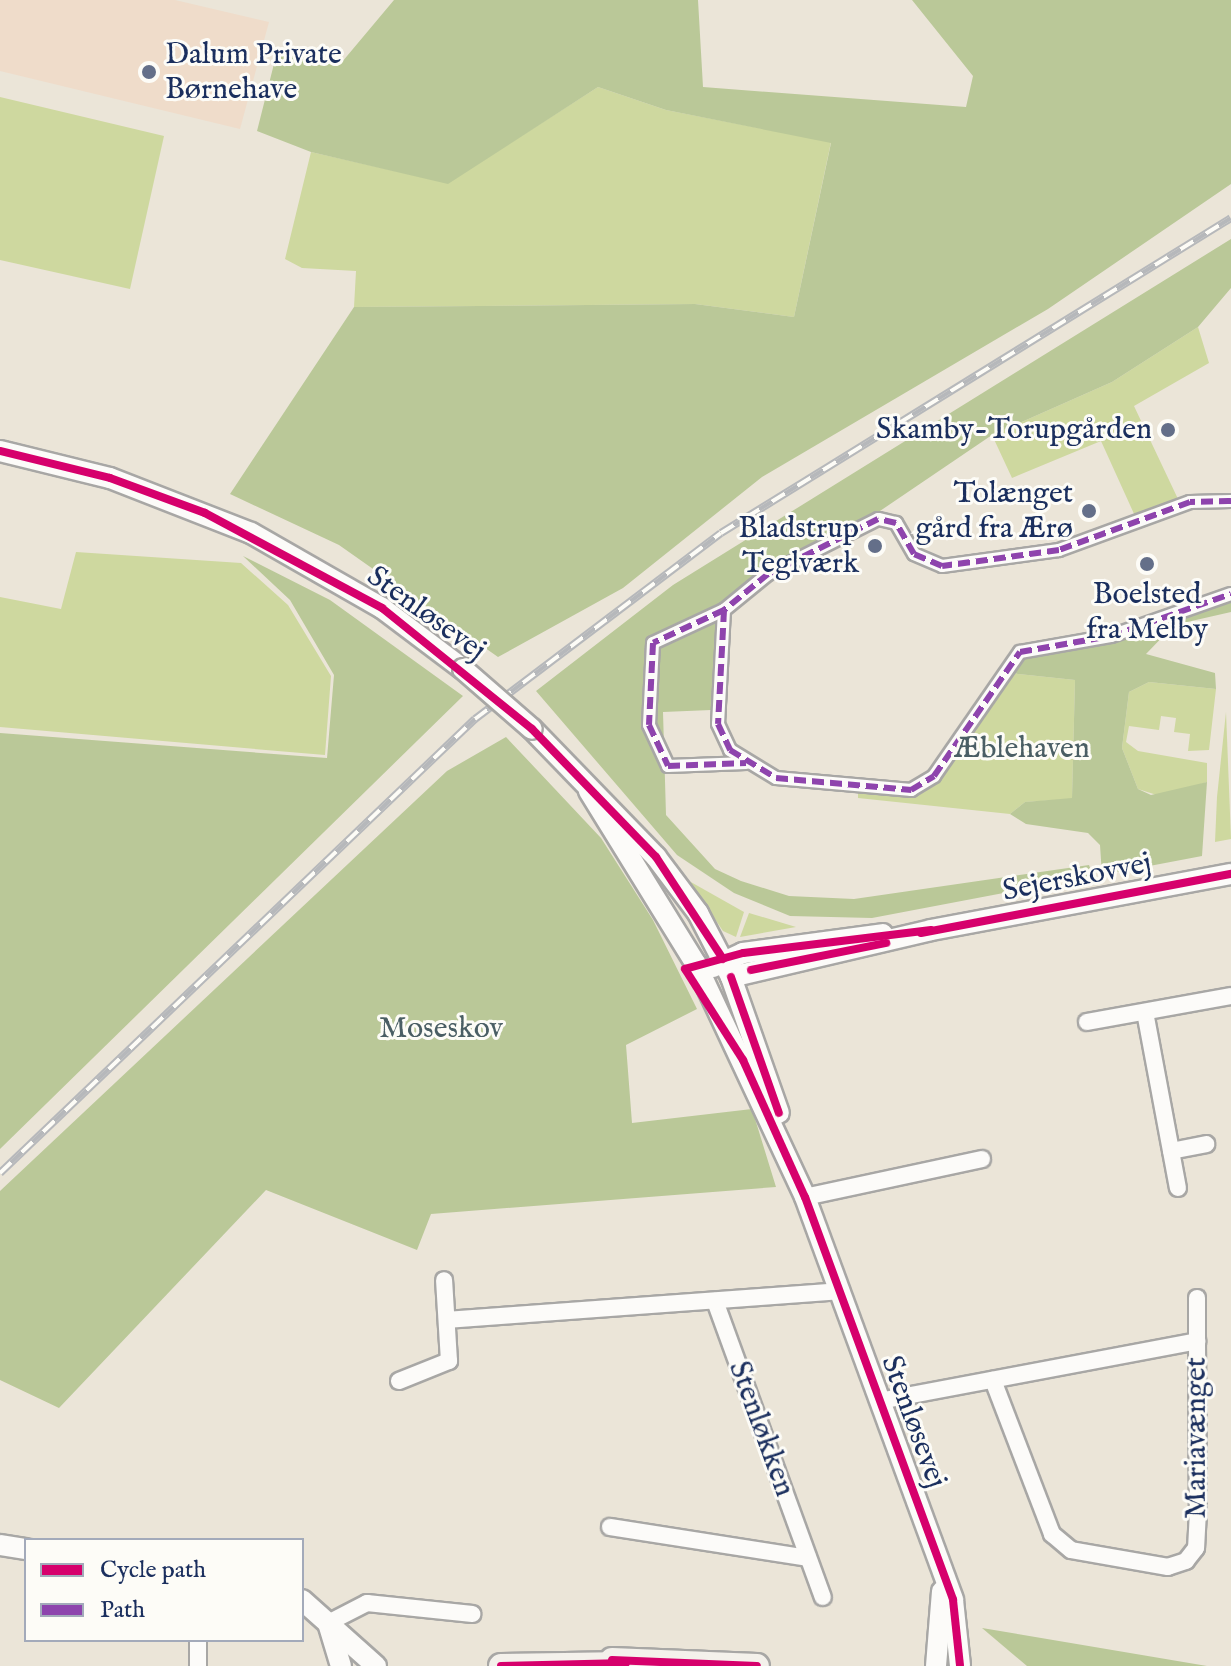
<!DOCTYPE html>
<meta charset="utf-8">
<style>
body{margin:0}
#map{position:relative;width:1231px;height:1666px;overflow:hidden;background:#ebe5d8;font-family:"IM FELL English",serif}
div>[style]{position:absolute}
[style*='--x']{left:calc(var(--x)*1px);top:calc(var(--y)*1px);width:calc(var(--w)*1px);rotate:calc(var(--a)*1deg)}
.built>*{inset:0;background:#efdcca}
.green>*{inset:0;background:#ced89f}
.forest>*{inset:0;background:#bac898}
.roads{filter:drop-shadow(2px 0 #a8a7a5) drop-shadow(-2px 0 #a8a7a5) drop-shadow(0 2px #a8a7a5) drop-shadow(0 -2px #a8a7a5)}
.pedestrian>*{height:12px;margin:-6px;padding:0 6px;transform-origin:6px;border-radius:6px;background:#fcfbf9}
.minor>*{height:16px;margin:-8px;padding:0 8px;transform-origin:8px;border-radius:8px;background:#fcfbf9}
.tertiary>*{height:20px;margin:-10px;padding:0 10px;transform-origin:10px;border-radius:10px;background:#fcfbf9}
.secondary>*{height:24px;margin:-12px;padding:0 12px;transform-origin:12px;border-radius:12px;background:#f4f1eb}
.rail>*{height:8px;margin-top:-4px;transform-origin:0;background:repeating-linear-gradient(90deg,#fdfcf7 0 15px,#b6b8bb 0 30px);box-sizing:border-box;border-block:2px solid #b6b8bb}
.bridges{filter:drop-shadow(2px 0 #a8a7a5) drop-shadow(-2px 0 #a8a7a5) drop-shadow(0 2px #a8a7a5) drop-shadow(0 -2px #a8a7a5)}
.tertiary-bridge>*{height:20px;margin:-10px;padding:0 10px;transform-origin:10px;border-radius:10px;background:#fcfbf9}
.quiet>*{height:6px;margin-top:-3px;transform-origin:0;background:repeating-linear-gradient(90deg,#8e44ad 0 12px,transparent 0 18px)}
.cycleway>*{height:8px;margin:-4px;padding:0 4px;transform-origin:4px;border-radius:4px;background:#d6006c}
.dots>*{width:22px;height:22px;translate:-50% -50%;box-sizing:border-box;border:4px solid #fdfcf7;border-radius:50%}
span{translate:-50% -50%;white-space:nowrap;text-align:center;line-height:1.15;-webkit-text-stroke:6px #fdfcf7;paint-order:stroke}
.poi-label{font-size:30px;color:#1b2f5e}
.left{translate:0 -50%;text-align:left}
.right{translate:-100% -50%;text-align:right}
.street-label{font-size:30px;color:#1b2f5e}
.park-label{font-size:30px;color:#4a5e64}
.legend{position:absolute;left:24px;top:1538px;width:280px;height:104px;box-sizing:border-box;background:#fdfcf7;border:2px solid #a3aaba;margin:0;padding:10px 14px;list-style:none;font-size:24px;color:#1b2f5e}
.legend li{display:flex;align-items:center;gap:16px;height:40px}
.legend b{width:40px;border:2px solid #a3aaba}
</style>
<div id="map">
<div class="built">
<i style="clip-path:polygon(0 0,175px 0,269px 22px,240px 129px,0 71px)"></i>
</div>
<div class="green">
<i style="clip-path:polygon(598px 87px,666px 110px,831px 142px,794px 317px,695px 304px,354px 307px,356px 271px,302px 268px,285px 259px,311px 152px,448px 183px)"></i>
<i style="clip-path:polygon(0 97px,164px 136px,130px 289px,0 260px)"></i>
<i style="clip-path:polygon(1198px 327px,1209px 363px,1134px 406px,1178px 499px,1135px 516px,1101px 441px,1012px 478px,992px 435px,1112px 382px)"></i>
<i style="clip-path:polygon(76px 552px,241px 563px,288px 605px,331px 676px,325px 755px,0 727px,0 597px,61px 609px)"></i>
<i style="clip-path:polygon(1010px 673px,1075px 680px,1072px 799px,1025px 802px,1010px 814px,858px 798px,858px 791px,932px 785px)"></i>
<i style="clip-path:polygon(1149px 682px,1216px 689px,1209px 750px,1188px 751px,1190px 734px,1174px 732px,1176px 718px,1161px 716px,1159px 730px,1129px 726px,1126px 742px,1138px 751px,1207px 763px,1207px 782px,1163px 797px,1138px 789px,1122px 748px,1129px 692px)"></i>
<i style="clip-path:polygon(1226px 712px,1231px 839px,1215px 842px,1217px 797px)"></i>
<i style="clip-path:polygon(689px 881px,744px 912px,736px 937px,723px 931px)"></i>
<i style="clip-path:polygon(749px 913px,796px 927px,740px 937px)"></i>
</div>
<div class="forest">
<i style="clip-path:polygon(394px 0,698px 0,703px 87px,966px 107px,973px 76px,912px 0,1231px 0,1231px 184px,1048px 309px,762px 477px,623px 588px,498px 657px,339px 545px,230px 494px,354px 307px,695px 304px,794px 317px,831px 143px,666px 110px,598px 87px,448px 184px,311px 152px,257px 131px,278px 48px,342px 62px)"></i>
<i style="clip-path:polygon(1231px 239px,1231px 288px,1198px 327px,1112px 382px,992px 435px,877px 513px,766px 570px,720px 605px,711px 710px,663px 712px,666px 815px,715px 869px,741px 881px,789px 896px,854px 899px,1089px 865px,1093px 876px,872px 918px,790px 916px,734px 893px,677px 855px,536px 691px,673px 585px)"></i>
<i style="clip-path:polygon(243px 556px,330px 600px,463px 696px,0 1149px,0 733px,327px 758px,334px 675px,290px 600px)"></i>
<i style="clip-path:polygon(1231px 598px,1231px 612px,1174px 625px,1146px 654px,1215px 673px,1216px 689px,1149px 682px,1129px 692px,1122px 748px,1138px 789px,1151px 795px,1207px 782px,1202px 856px,1102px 875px,1100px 845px,1088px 833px,1026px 824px,1010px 814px,1025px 802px,1072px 798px,1075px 680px,1010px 673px,1016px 665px,1028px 655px)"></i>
<i style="clip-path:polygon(506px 737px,601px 838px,653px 920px,697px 1009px,626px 1045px,632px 1123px,752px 1109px,776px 1187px,431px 1214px,417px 1250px,266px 1190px,59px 1408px,0 1380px,0 1191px,447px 771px)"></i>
<i style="clip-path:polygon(982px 1628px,1207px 1666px,1027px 1666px)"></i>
</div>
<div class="roads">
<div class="pedestrian">
<i style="--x:1231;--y:501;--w:41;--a:178.6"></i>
<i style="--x:1190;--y:502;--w:140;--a:159.9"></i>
<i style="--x:1059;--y:550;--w:118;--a:172.2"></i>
<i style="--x:942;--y:566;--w:30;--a:-157"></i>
<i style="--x:914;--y:554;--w:36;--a:-120"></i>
<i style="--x:896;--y:523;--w:18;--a:-167"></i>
<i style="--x:878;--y:519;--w:123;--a:153.4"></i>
<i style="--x:768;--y:574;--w:57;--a:140.7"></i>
<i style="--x:724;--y:610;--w:114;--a:93"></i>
<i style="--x:718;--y:724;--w:29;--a:65"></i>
<i style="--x:730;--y:750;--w:54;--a:31.3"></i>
<i style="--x:776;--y:778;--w:136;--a:5.1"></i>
<i style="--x:911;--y:790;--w:27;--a:-31"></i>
<i style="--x:934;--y:776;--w:151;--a:-55.3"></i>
<i style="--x:1020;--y:652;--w:92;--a:-10"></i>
<i style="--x:1111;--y:636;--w:127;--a:-19.3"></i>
<i style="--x:724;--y:610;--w:78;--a:155.1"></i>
<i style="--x:653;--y:643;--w:82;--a:92.8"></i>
<i style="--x:649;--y:725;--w:45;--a:65.1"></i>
<i style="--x:668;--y:766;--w:78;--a:-2.2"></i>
</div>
<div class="minor">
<i style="--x:1145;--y:1012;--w:179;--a:79.4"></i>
<i style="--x:1087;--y:1022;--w:146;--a:-10.2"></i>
<i style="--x:1171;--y:1151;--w:36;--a:-11"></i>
<i style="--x:805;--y:1197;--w:181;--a:-12.1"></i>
<i style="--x:1197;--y:1298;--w:43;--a:90"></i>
<i style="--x:715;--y:1301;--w:315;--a:70"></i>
<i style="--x:447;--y:1320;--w:395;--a:-4.2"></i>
<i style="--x:399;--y:1381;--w:54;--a:-21.8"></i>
<i style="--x:449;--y:1361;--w:81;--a:-93.5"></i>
<i style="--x:880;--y:1401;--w:323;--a:-10.7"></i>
<i style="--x:1197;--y:1341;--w:170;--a:89.7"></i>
<i style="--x:1198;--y:1511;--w:37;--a:93"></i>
<i style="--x:1196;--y:1548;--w:16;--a:128"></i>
<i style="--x:1186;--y:1561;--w:19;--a:162"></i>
<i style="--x:1168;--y:1567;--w:98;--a:-170.1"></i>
<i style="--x:1071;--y:1550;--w:25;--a:-140"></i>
<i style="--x:1052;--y:1534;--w:165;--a:-111"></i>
<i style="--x:610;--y:1527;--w:200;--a:8.9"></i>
<i style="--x:328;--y:1623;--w:44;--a:-27.1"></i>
<i style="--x:367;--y:1603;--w:106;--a:6"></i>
<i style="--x:198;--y:1666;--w:26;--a:-90"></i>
</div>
<div class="tertiary">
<i style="--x:0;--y:451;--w:113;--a:13.8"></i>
<i style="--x:110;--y:478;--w:151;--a:21.3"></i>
<i style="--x:251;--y:533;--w:151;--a:29.8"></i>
<i style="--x:382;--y:608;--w:101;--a:37"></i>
<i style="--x:532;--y:729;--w:178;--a:45.9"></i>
<i style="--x:656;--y:857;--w:70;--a:53.1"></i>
<i style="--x:698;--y:913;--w:72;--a:62.7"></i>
<i style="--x:731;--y:977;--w:144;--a:70.6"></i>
<i style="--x:589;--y:791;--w:203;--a:58.3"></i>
<i style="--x:696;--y:964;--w:257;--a:64.9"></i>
<i style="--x:805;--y:1197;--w:429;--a:69.8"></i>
<i style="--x:953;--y:1600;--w:66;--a:83.9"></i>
<i style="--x:713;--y:967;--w:33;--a:-25"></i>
<i style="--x:743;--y:953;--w:141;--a:-7.7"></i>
<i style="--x:731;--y:977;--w:205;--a:-13.2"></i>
<i style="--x:931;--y:930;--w:305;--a:-10.6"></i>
<i style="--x:0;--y:1545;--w:26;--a:9"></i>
<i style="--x:302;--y:1600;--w:99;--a:41.7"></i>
<i style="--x:328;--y:1623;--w:45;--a:73.2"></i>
<i style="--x:936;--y:1666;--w:75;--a:-85.4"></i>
</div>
<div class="secondary">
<i style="--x:612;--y:1660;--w:145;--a:2.4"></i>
<i style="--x:501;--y:1666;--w:126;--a:-0.9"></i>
</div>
</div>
<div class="rail">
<i style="--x:0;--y:1173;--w:657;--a:-43.71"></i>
<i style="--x:475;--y:719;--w:308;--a:-37.1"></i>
<i style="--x:721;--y:533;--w:599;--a:-31.7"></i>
</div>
<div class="bridges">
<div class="tertiary-bridge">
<i style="--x:463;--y:669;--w:91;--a:41"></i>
</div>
</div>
<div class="quiet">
<i style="--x:1231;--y:501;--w:41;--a:178.6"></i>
<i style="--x:1190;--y:502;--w:140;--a:159.9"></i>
<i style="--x:1059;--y:550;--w:118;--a:172.2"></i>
<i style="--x:942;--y:566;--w:30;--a:-157"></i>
<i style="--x:914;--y:554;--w:36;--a:-120"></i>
<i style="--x:896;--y:523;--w:18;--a:-167"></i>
<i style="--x:878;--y:519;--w:123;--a:153.4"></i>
<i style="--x:768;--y:574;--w:57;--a:140.7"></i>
<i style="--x:724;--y:610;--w:114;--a:93"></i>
<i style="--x:718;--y:724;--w:29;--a:65"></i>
<i style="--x:730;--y:750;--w:54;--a:31.3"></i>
<i style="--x:776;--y:778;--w:136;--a:5.1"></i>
<i style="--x:911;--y:790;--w:27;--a:-31"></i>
<i style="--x:934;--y:776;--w:151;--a:-55.3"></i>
<i style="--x:1020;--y:652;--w:92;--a:-10"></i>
<i style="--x:1111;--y:636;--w:127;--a:-19.3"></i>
<i style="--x:724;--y:610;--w:78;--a:155.1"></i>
<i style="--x:653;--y:643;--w:82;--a:92.8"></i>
<i style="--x:649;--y:725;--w:45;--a:65.1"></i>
<i style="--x:668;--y:766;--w:78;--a:-2.2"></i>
</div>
<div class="cycleway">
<i style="--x:0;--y:451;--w:113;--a:13.8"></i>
<i style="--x:110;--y:478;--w:101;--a:20.2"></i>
<i style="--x:205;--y:513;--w:201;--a:28.2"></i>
<i style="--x:382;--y:608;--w:193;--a:38.9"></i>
<i style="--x:532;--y:729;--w:178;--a:45.9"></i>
<i style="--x:656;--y:857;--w:122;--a:56.7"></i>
<i style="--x:931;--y:930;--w:189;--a:173"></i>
<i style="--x:743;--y:953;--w:60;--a:164.6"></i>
<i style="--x:685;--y:969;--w:108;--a:57.5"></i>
<i style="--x:743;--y:1060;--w:150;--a:65.7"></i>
<i style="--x:805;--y:1197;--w:429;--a:69.8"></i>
<i style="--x:953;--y:1600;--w:66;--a:83.9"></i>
<i style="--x:921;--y:933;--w:316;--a:-10.8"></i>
<i style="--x:751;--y:970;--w:138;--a:-11.3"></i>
<i style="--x:731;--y:977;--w:144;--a:70.6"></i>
<i style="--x:612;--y:1660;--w:145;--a:2.4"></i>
<i style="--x:501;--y:1666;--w:125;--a:-1.4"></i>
</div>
<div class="dots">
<i style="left:149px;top:72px;background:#646f89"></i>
<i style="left:1168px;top:430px;background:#646f89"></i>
<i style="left:1089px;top:511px;background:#646f89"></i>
<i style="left:875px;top:546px;background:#646f89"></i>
<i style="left:1147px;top:564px;background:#646f89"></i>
</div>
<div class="poi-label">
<span class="left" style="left:165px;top:72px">Dalum Private<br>Børnehave</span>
<span class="right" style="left:1152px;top:430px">Skamby-Torupgården</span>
<span class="right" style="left:1073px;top:511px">Tolænget<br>gård fra Ærø</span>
<span class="right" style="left:859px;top:546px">Bladstrup<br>Teglværk</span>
<span style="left:1147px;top:612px">Boelsted<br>fra Melby</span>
</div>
<div class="street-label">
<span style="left:426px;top:614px;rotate:36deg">Stenløsevej</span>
<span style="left:1077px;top:878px;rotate:-11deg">Sejerskovvej</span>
<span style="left:913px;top:1422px;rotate:70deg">Stenløsevej</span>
<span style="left:761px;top:1429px;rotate:70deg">Stenløkken</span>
<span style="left:1197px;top:1438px;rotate:-90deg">Mariavænget</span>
</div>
<div class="park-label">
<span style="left:1022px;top:749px">Æblehaven</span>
<span style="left:441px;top:1029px">Moseskov</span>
</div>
<ul class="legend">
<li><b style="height:10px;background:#d6006c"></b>Cycle path</li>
<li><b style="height:10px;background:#8e44ad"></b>Path</li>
</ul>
</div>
